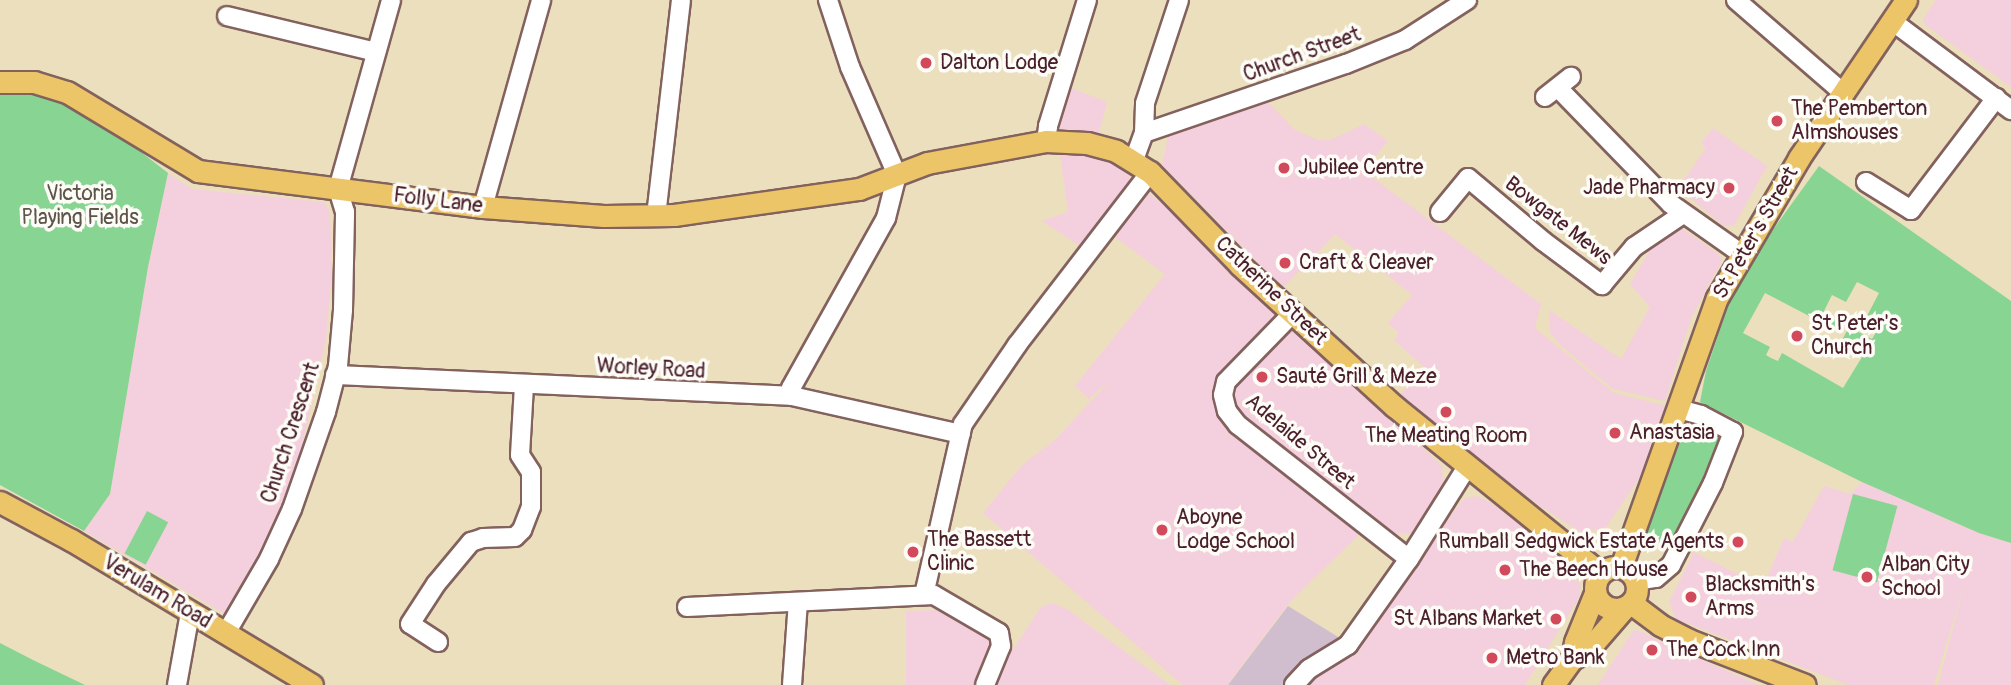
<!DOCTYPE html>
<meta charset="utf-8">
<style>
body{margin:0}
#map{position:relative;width:2011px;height:685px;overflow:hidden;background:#ecdfbd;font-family:Pangolin,sans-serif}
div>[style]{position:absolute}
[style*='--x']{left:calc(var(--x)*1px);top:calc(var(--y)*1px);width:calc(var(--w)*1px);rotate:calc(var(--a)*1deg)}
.built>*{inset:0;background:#f4cfdd}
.industrial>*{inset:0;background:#d0bdcd}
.green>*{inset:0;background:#88d492;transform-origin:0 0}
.roads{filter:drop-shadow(2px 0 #83625e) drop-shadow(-2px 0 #83625e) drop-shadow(0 2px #83625e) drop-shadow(0 -2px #83625e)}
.minor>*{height:18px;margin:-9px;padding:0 9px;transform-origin:9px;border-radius:9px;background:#fff}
.major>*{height:21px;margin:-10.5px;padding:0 10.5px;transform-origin:10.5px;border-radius:10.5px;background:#edc569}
.major>.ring{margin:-10.5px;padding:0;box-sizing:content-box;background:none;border:21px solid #edc569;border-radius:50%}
.dots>*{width:19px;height:19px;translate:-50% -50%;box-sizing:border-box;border:4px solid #fdfcf7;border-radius:50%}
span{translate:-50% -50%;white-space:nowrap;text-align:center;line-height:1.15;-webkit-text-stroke:7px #fdfcf7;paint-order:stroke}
.street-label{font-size:21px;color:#4a1f2b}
.poi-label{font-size:21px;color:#4a1f2b}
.left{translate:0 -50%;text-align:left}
.right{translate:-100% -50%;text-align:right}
.park-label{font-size:21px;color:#5d554a}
</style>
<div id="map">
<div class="built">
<i style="clip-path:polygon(1936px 0,2011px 0,2011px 87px,1924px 24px,1923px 19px)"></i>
<i style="clip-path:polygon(1068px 87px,1107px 102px,1098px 137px,1057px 128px)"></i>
<i style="clip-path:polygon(1267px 101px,1295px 130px,1318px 140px,1331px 140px,1364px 124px,1388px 141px,1364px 171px,1541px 304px,1535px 328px,1614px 393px,1671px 407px,1641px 476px,1606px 527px,1582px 533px,1539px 505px,1398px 397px,1423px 366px,1394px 340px,1399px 333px,1388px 323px,1412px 295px,1335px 234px,1283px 288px,1162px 165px,1168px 136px)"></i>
<i style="clip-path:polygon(1713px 128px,1767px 166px,1734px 226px,1724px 226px,1678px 188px,1706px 148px,1701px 143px)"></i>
<i style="clip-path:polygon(1074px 152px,1115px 161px,1130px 173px,1130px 178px,1209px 241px,1442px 466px,1443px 483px,1413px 534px,1391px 533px,1373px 521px,1289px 603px,1227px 685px,1183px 685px,983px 513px,1022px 465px,1056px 439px,1113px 377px,1089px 399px,1075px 386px,1165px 274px,1100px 226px,1083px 248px,1042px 221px,1068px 212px,1060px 153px)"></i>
<i style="clip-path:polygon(168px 173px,192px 189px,323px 202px,330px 211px,332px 271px,326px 339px,299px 460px,290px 494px,268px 540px,225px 614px,84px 531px,110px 494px,148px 267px)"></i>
<i style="clip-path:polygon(1679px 226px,1720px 255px,1722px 261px,1692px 316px,1665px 401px,1613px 389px,1560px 345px,1550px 332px,1549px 310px,1621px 359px,1650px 307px,1630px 284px,1660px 233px)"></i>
<i style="clip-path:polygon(1862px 482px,1979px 533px,2011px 543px,2011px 685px,1938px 685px,1966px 579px,1934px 685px,1849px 685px,1676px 619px,1669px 602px,1694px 552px,1763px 587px,1784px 538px,1793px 542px,1824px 486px,1850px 494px)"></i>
<i style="clip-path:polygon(1477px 496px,1491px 503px,1573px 563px,1569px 579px,1581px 582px,1579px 598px,1525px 685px,1297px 685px,1312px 669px,1353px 653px,1457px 507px,1465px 498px)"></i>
<i style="clip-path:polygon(1053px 603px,1067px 609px,1170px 685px,906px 685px,906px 611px,937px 610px,990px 641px,1013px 650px,1041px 607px)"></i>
<i style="clip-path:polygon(1638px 630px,1668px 645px,1759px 685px,1598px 685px,1633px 631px)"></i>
</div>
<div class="industrial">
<i style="clip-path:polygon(1288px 606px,1343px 640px,1289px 685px,1228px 685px)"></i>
</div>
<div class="green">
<i style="clip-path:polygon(0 85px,66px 94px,168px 173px,148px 267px,110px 494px,84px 531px,0 485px)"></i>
<i style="clip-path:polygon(evenodd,1819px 166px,2011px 301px,2011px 543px,1979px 533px,1862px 482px,1700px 402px,1706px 371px,1729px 303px,1754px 256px,1819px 166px,1857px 282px,1879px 293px,1867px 316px,1881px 324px,1872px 339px,1849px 327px,1840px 344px,1862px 357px,1843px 388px,1782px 353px,1778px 361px,1771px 358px,1766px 355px,1770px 347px,1743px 333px,1765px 293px,1834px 329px,1838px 321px,1823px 313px,1832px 295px,1846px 302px,1857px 282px)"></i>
<i style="clip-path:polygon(1692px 427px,1718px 435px,1721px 446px,1673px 543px,1662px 545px,1654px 542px,1647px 531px,1684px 431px)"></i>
<i style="left:1853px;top:494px;width:46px;height:79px;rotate:15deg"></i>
<i style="left:147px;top:511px;width:24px;height:48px;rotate:28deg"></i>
<i style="clip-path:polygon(0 643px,33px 660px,85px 685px,0 685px)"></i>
</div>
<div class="roads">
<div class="minor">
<i style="--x:1736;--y:0;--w:139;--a:40.9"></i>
<i style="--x:227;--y:16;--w:153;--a:13.6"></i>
<i style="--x:1892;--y:21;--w:149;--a:36.8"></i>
<i style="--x:1558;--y:88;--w:162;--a:45.8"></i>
<i style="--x:1671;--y:204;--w:87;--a:35.2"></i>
<i style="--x:1545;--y:97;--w:33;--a:-38"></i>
<i style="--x:1144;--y:133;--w:213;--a:-18.9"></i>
<i style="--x:1346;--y:64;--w:64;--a:-22.1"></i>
<i style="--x:1405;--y:40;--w:74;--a:-32.8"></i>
<i style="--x:1046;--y:141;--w:15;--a:-82"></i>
<i style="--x:1048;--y:126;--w:132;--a:-72.8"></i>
<i style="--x:1134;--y:160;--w:29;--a:-70"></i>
<i style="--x:1144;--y:133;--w:30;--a:-88"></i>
<i style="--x:1145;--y:103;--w:108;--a:-71.7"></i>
<i style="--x:1866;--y:182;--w:53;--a:31.9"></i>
<i style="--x:1911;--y:210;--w:141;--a:-52.8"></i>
<i style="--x:483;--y:207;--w:215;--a:-74.3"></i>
<i style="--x:1440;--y:212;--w:44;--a:-50.5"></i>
<i style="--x:1468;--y:178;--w:98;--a:40"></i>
<i style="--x:1543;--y:241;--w:74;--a:36.7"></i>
<i style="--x:1602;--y:285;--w:50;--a:-49.9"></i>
<i style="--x:1634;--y:247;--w:59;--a:-34"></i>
<i style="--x:656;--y:216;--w:217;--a:-83.4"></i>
<i style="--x:1293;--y:313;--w:96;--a:134.2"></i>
<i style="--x:1226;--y:382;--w:13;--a:103"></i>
<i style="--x:1223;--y:395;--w:16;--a:76"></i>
<i style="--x:1227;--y:411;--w:18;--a:52"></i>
<i style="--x:1238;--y:425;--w:217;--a:38.1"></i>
<i style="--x:335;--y:375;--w:457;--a:2.6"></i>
<i style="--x:792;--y:396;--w:173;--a:12.7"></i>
<i style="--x:792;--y:396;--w:8;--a:-97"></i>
<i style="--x:791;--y:388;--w:195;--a:-60.8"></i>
<i style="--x:886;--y:218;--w:44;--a:-75.7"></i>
<i style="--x:897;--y:175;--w:118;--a:-113.5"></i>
<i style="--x:850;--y:67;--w:71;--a:-108.2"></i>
<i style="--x:1636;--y:581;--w:20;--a:-9"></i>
<i style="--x:1656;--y:578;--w:20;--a:-41"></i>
<i style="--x:1671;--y:565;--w:92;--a:-62.9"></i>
<i style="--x:1713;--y:483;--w:55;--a:-68.6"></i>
<i style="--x:1733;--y:432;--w:36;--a:-152"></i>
<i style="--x:1701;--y:415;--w:24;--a:-165"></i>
<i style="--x:924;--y:595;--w:175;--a:-77.2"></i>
<i style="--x:963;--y:424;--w:96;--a:-55.6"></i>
<i style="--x:1017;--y:345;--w:218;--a:-52.4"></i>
<i style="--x:687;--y:607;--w:247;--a:-2.8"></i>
<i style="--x:934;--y:595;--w:75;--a:30.3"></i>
<i style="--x:999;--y:633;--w:13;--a:81"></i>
<i style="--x:1001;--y:646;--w:42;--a:112.3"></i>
<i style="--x:226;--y:633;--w:86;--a:-59.8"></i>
<i style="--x:269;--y:559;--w:55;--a:-65.3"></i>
<i style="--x:292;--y:509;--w:103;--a:-70.7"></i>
<i style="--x:326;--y:412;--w:48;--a:-75.4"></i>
<i style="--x:338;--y:366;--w:56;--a:-84.9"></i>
<i style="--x:343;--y:310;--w:98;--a:-88.8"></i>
<i style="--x:345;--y:212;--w:24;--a:-107"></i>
<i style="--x:338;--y:189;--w:196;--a:-74.3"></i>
<i style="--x:438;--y:642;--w:33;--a:-147"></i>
<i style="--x:410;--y:624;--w:48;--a:-57"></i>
<i style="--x:436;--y:584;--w:55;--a:-50.2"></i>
<i style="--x:471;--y:542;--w:13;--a:-18"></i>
<i style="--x:483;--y:538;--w:32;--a:-2"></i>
<i style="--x:515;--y:537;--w:10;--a:-45"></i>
<i style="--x:522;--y:530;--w:25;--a:-69"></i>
<i style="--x:531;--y:507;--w:35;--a:-90"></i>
<i style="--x:531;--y:472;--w:20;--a:-123"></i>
<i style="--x:520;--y:455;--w:69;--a:-86.7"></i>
<i style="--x:177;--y:685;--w:73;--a:-79.8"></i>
<i style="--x:792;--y:685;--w:83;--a:-85.9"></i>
<i style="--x:1294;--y:685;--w:22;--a:-47"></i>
<i style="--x:1309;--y:669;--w:46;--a:-31.6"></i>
<i style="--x:1348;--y:645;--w:105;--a:-54.7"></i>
<i style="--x:1409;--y:559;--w:109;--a:-57.8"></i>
</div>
<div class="major">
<i style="--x:0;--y:82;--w:34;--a:0"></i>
<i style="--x:34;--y:82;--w:34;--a:17"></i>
<i style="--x:67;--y:92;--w:153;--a:31.1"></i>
<i style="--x:198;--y:171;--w:287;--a:7.2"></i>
<i style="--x:483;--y:207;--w:121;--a:4.3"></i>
<i style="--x:604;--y:216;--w:70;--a:-0.8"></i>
<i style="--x:674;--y:215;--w:187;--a:-8"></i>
<i style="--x:859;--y:189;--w:73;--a:-20.9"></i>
<i style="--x:927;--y:163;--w:121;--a:-10.5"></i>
<i style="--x:1046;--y:141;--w:41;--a:2.8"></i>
<i style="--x:1087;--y:143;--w:30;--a:15"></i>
<i style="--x:1116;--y:151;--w:40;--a:32"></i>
<i style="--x:1150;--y:172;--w:129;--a:45.9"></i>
<i style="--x:1240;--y:265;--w:209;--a:42.5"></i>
<i style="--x:1394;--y:406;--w:265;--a:39"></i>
<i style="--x:0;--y:502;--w:81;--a:28.2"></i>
<i style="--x:71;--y:540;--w:281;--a:31"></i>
<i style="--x:1621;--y:567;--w:286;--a:-70.4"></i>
<i style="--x:1717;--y:298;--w:162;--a:-59.6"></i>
<i style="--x:1799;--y:158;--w:191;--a:-55.9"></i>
<i class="ring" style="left:1595px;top:567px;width:21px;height:21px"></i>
<i style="--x:1631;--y:603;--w:36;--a:37"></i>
<i style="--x:1660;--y:625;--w:33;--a:27"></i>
<i style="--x:1689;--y:640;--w:124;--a:21.2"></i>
<i style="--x:1572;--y:659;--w:17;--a:-80"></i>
<i style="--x:1575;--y:642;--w:53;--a:-67.8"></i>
<i style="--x:1553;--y:685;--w:32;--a:-54"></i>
<i style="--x:1572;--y:659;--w:17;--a:-28"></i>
<i style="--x:1587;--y:651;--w:58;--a:-49.2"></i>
</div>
</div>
<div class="dots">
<i style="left:926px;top:63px;background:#d1495b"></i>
<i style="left:1777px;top:121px;background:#d1495b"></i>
<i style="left:1284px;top:168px;background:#d1495b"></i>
<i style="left:1729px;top:188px;background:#d1495b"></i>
<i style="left:1285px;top:263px;background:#d1495b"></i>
<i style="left:1797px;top:336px;background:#d1495b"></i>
<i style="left:1262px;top:377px;background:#d1495b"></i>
<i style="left:1446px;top:412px;background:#d1495b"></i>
<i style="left:1615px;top:433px;background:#d1495b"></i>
<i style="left:1162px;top:530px;background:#d1495b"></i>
<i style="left:1738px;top:542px;background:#d1495b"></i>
<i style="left:913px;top:552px;background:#d1495b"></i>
<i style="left:1505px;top:570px;background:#d1495b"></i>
<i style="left:1867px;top:577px;background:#d1495b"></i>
<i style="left:1691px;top:597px;background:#d1495b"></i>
<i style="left:1556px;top:619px;background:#d1495b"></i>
<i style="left:1652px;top:650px;background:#d1495b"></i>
<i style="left:1492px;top:658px;background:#d1495b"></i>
</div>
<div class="street-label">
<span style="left:1302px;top:55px;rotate:-20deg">Church Street</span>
<span style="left:438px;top:201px;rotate:7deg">Folly Lane</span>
<span style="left:1558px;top:221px;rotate:38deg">Bowgate Mews</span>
<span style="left:1756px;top:233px;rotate:-60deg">St Peter's Street</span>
<span style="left:1271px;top:291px;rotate:44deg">Catherine Street</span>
<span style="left:651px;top:369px;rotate:3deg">Worley Road</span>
<span style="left:291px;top:433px;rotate:-72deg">Church Crescent</span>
<span style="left:1300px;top:442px;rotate:40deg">Adelaide Street</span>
<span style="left:157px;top:592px;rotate:31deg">Verulam Road</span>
</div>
<div class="poi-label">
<span class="left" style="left:940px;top:63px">Dalton Lodge</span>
<span class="left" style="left:1791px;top:121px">The Pemberton<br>Almshouses</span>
<span class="left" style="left:1298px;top:168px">Jubilee Centre</span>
<span class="right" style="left:1715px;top:188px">Jade Pharmacy</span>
<span class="left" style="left:1299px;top:263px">Craft &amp; Cleaver</span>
<span class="left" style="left:1811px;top:336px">St Peter's<br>Church</span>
<span class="left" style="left:1276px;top:377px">Sauté Grill &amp; Meze</span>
<span class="left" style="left:1629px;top:433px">Anastasia</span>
<span style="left:1446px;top:436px">The Meating Room</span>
<span class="left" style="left:1176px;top:530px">Aboyne<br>Lodge School</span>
<span class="left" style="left:927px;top:552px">The Bassett<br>Clinic</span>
<span class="right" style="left:1724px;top:542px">Rumball Sedgwick Estate Agents</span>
<span class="left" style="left:1881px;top:577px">Alban City<br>School</span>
<span class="left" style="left:1519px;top:570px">The Beech House</span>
<span class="left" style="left:1705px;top:597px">Blacksmith's<br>Arms</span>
<span class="right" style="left:1542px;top:619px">St Albans Market</span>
<span class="left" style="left:1666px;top:650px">The Cock Inn</span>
<span class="left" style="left:1506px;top:658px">Metro Bank</span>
</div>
<div class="park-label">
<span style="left:80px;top:206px">Victoria<br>Playing Fields</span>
</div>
</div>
